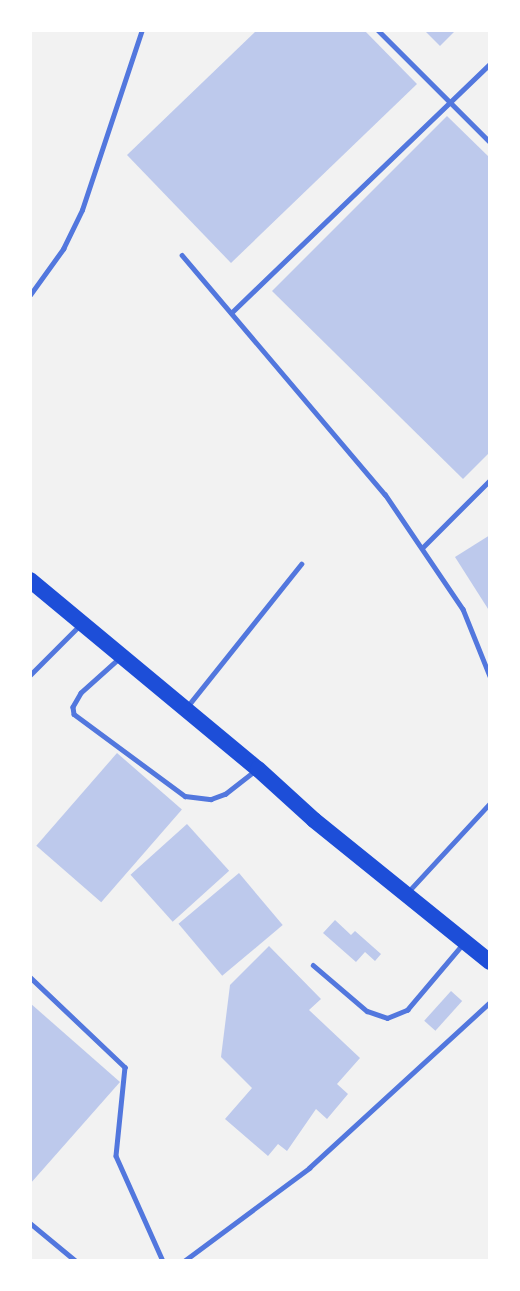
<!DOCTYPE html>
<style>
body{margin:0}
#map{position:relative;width:520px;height:1291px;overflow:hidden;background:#f2f2f2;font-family:Arial,sans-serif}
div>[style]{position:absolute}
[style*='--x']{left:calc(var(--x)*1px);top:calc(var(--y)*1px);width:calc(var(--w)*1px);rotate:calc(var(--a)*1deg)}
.building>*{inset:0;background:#bdc9ec;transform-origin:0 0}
.service>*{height:4.5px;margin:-2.25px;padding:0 2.25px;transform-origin:2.25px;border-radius:2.25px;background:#5277de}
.trunk>*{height:16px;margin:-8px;padding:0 8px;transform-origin:8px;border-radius:8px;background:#1d4ed8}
span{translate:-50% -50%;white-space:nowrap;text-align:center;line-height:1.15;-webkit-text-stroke:6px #fff;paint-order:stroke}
.frame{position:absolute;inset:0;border:32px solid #fff;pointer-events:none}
</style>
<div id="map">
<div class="building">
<i style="clip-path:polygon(257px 30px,364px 30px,417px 84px,231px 263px,127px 155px)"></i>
<i style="clip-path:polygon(424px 30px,456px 30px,440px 46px)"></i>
<i style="clip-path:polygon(447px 116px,490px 158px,490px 452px,463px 479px,272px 291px)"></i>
<i style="clip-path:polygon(490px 535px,490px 612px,455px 557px)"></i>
<i style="left:117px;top:753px;width:86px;height:123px;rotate:41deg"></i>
<i style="left:187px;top:824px;width:63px;height:76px;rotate:48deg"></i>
<i style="left:239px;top:873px;width:68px;height:79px;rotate:50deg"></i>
<i style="clip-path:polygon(335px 920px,351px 935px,355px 931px,381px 954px,375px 961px,365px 952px,356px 962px,323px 933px)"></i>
<i style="clip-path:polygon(269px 946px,321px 999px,309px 1010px,360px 1058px,337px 1084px,348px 1094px,327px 1119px,316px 1109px,287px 1151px,278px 1144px,268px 1156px,225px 1119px,252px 1088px,221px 1057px,230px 985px)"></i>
<i style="left:451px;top:991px;width:15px;height:40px;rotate:42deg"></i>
<i style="clip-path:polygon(30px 1003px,120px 1082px,30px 1184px)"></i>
</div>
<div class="service">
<i style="--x:378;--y:30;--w:158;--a:45"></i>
<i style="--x:182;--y:255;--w:314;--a:49.7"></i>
<i style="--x:385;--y:494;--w:139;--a:55.9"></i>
<i style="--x:463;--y:609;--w:72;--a:68.1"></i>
<i style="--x:30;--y:295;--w:57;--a:-54.3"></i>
<i style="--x:63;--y:249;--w:43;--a:-64"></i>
<i style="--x:82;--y:210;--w:190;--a:-71.6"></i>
<i style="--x:231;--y:313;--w:359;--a:-43.9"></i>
<i style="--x:422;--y:548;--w:96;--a:-45"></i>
<i style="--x:120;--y:658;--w:52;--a:138.1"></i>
<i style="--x:81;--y:693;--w:16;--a:120"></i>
<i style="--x:73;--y:707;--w:7;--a:82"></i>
<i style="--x:74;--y:714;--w:138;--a:36.5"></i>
<i style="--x:185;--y:796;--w:26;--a:7"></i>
<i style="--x:211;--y:799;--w:15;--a:-20"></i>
<i style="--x:225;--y:794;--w:39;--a:-38"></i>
<i style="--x:30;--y:675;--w:69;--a:-45"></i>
<i style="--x:187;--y:707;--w:183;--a:-51.4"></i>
<i style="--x:408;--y:892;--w:121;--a:-47.3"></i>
<i style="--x:313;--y:965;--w:71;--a:40.4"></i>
<i style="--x:367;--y:1011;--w:21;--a:19"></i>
<i style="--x:387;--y:1018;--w:22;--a:-22"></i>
<i style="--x:407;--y:1010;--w:85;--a:-49.8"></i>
<i style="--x:30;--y:977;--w:131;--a:43.5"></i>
<i style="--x:125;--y:1067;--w:89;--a:95.8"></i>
<i style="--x:116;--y:1156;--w:115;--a:65.9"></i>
<i style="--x:30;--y:1223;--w:60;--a:39.6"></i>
<i style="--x:184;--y:1261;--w:156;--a:-36.6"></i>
<i style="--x:309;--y:1168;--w:246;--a:-42.5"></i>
</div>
<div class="trunk">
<i style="--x:30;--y:580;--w:296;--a:39.7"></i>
<i style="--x:258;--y:769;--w:76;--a:42.3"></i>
<i style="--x:314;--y:820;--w:226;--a:38.9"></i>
</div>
<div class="frame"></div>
</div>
